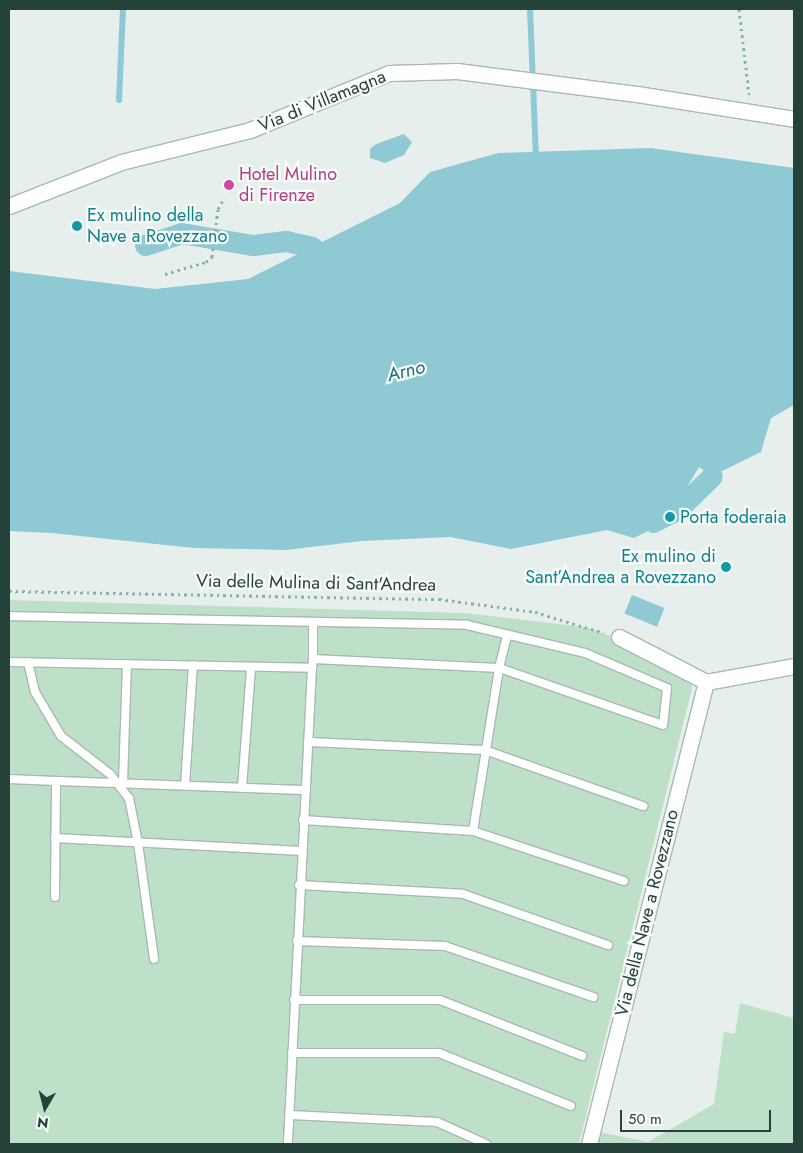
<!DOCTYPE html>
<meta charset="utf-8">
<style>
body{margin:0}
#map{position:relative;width:803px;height:1153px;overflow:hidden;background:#e6efeb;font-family:Jost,sans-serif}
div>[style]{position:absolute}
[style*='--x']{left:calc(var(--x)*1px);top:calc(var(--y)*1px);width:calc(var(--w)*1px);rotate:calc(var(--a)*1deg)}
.green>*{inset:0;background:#bfe0c8}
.water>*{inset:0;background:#8ec9d4;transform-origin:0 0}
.stream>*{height:6px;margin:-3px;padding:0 3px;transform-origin:3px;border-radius:3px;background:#8ec9d4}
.canal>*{height:21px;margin:-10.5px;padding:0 10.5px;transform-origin:10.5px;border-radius:10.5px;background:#8ec9d4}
.path>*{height:3px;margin-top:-1.5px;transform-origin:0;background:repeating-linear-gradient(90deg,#86b3a5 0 2.5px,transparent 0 6.5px)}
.roads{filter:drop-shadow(1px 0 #a8b8b2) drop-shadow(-1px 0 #a8b8b2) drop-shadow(0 1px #a8b8b2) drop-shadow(0 -1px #a8b8b2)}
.lane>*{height:8px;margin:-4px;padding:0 4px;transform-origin:4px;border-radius:4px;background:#fff}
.street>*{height:15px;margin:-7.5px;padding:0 7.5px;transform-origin:7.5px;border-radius:7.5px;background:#fff}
.dots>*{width:14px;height:14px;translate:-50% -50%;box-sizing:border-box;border:2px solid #f7fbf9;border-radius:50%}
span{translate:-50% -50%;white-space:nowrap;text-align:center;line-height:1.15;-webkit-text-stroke:4.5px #f7fbf9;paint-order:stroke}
.street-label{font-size:18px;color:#24423a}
.hotel-label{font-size:18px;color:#b23c85}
.left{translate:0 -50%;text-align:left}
.culture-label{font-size:18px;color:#0d838f}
.right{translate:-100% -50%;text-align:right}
.water-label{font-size:19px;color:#1c6f80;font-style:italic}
.frame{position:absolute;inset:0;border:10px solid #24423a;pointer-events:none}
.north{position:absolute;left:20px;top:1083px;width:50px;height:50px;-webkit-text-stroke:4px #f7fbf9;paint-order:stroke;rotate:188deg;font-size:14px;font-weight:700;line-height:20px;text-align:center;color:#24423a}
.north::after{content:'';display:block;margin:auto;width:18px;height:22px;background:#24423a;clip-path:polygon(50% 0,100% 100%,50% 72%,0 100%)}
.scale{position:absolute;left:620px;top:1110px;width:151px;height:22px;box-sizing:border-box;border:2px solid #24423a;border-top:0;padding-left:6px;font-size:15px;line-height:18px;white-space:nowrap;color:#24423a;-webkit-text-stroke:4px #f7fbf9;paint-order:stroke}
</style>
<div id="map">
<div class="green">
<i style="clip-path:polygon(9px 600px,464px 613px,585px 627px,677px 660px,688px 672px,692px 688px,579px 1144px,9px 1144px)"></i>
<i style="clip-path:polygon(740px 1003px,794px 1018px,794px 1144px,596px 1144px,599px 1132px,648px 1142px,714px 1104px,724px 1032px,735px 1034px)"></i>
</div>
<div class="water">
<i style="clip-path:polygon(404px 134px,412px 142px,404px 155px,385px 163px,370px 158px,370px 149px,376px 144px)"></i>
<i style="clip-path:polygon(650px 148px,794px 168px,794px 405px,771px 418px,761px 452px,712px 476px,699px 467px,681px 497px,649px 516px,656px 527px,634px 538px,607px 530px,511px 549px,450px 537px,362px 541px,286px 550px,194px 548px,52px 533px,9px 531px,9px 271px,155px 289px,248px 279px,400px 203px,430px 172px,498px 153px)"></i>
<i style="left:632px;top:595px;width:35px;height:20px;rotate:22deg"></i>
</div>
<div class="stream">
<i style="--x:530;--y:9;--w:151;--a:87.7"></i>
<i style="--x:119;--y:100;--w:91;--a:-87.5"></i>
</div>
<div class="canal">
<i style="--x:145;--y:245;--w:38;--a:-18"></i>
<i style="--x:181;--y:233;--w:73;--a:9.5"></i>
<i style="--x:253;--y:245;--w:33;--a:-7"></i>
<i style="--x:286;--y:241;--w:27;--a:13"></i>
<i style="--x:653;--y:522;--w:28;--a:-27"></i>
<i style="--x:678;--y:509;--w:47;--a:-44.1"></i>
</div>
<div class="path">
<i style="--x:739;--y:9;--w:86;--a:83.3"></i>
<i style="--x:165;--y:274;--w:43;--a:-16.3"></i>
<i style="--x:206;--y:262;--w:8;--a:-40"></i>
<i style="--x:212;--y:257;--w:48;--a:-82.9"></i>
<i style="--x:218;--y:209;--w:13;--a:-61"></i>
<i style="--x:9;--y:591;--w:430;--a:1.1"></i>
<i style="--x:439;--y:599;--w:97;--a:7.7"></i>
<i style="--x:535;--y:612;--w:72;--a:16.9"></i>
</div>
<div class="roads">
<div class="lane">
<i style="--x:9;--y:616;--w:458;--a:1.1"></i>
<i style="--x:467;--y:625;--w:121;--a:13.3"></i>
<i style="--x:585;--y:653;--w:89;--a:23.1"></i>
<i style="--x:667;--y:688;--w:37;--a:96"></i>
<i style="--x:663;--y:725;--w:174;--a:-160.8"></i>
<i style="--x:499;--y:668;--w:186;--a:-177.2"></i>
<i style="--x:313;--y:659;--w:9;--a:96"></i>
<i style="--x:313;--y:659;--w:37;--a:-90"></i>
<i style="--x:9;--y:662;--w:303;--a:1.1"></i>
<i style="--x:312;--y:668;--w:477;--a:92.9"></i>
<i style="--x:28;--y:662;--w:31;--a:77"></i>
<i style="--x:35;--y:692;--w:51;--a:59.4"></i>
<i style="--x:61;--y:736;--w:62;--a:37.8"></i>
<i style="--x:110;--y:774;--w:31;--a:52"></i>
<i style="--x:129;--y:798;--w:46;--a:78.7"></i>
<i style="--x:138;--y:843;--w:117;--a:82.1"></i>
<i style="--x:308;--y:742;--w:177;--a:2.6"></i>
<i style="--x:485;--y:750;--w:168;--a:19.5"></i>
<i style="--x:9;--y:779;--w:47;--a:2.4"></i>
<i style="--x:56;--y:781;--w:116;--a:90.5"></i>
<i style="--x:56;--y:781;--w:249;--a:2.1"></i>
<i style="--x:123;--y:783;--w:119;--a:-88.1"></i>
<i style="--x:185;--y:785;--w:120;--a:-86.2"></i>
<i style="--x:242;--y:788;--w:121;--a:-85.7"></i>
<i style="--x:303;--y:820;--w:170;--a:3.7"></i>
<i style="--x:473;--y:831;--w:159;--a:18.3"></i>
<i style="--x:473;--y:831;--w:165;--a:-80.9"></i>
<i style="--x:499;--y:668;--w:32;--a:-76"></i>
<i style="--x:55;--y:838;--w:247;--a:3"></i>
<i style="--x:299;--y:885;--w:164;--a:3.1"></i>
<i style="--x:463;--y:894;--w:154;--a:19.4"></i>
<i style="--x:297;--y:941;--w:148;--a:1.9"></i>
<i style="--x:445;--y:946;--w:157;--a:19"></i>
<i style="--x:294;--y:1000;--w:146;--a:0"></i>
<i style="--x:440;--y:1000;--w:153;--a:21.5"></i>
<i style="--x:292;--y:1053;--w:147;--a:0"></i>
<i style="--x:439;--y:1053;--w:142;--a:21.9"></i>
<i style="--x:290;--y:1115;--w:147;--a:2.7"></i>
<i style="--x:437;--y:1122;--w:54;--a:24.2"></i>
</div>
<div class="street">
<i style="--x:9;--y:206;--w:120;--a:-21.4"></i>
<i style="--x:121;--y:162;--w:133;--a:-13.9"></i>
<i style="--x:250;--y:130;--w:150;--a:-22.3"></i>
<i style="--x:389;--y:73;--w:68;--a:-1.7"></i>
<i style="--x:457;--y:71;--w:181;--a:7.3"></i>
<i style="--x:637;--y:94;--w:159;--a:9"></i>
<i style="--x:619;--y:637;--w:98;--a:27.3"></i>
<i style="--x:706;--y:682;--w:89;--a:-10.3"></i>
<i style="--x:589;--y:1144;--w:477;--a:-75.8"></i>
</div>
</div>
<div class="dots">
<i style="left:229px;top:185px;background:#d1479c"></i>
<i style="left:77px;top:226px;background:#0f9aa8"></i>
<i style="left:670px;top:517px;background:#0f9aa8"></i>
<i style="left:726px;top:567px;background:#0f9aa8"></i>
</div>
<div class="street-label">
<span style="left:322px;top:101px;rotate:-22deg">Via di Villamagna</span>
<span style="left:316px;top:583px;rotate:1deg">Via delle Mulina di Sant'Andrea</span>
<span style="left:647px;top:913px;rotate:-76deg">Via della Nave a Rovezzano</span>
</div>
<div class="hotel-label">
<span class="left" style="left:239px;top:185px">Hotel Mulino<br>di Firenze</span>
</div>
<div class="culture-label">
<span class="left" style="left:87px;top:226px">Ex mulino della<br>Nave a Rovezzano</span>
<span class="left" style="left:680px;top:517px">Porta foderaia</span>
<span class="right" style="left:716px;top:567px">Ex mulino di<br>Sant’Andrea a Rovezzano</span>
</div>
<div class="water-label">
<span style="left:406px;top:371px;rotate:-14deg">Arno</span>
</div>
<div class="frame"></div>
<div class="north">N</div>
<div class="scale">50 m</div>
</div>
